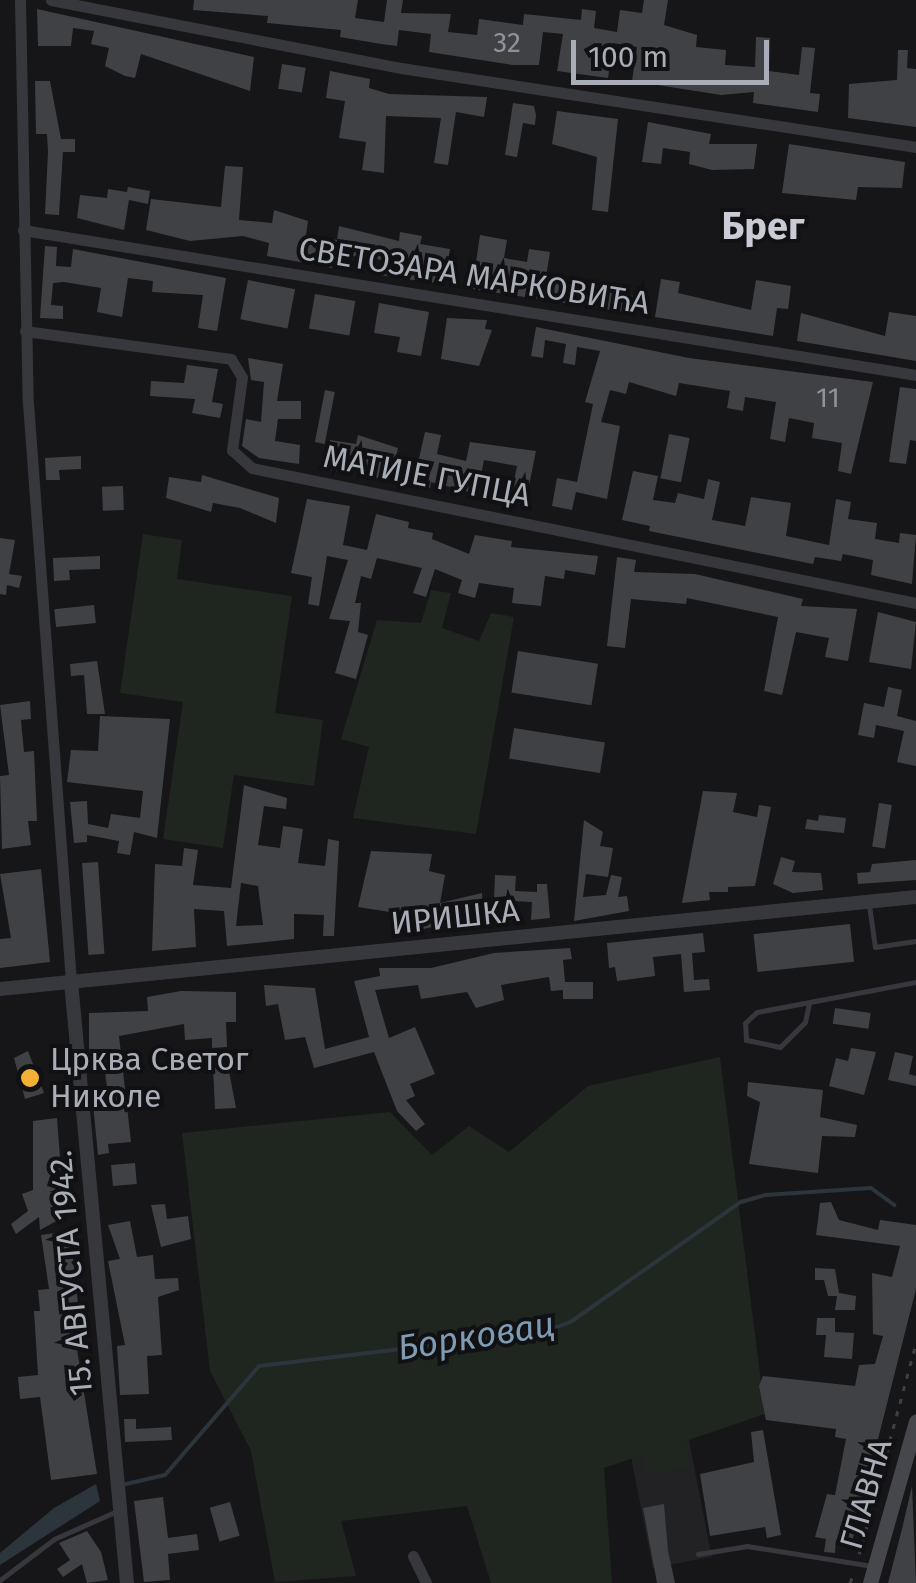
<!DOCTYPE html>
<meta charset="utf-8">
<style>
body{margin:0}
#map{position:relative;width:916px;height:1583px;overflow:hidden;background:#161618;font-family:"Fira Sans",sans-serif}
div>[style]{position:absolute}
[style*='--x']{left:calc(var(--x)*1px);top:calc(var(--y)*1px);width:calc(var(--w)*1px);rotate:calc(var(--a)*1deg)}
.built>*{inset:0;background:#222225;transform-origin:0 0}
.green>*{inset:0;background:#1e261f}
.water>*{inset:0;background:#2c353c}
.stream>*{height:4px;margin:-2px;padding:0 2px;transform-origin:2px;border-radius:2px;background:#2c353c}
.building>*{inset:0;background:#404145;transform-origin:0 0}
.path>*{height:2.5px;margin-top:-1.25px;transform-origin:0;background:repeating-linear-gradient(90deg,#3d3f44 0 5px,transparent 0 13px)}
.service>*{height:5px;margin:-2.5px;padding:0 2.5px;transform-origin:2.5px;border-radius:2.5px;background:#37383d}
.minor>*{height:11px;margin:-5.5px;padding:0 5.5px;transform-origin:5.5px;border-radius:5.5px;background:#37383d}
.tertiary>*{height:14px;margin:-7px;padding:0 7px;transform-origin:7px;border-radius:7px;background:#37383d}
.secondary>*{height:15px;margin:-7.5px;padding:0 7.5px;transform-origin:7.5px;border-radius:7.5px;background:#45474d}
.dots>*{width:28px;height:28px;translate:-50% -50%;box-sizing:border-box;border:5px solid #111113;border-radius:50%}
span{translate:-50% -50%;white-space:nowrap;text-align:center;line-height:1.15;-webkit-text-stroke:8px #111113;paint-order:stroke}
.number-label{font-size:28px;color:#8e929b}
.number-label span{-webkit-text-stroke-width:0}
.street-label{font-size:32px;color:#a8adb8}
.poi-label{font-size:32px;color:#a8adb8}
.left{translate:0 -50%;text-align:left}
.water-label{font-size:35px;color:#7f9bb3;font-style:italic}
.quarter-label{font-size:38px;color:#c9ccd4;font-weight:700}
.scale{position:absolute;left:571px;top:40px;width:198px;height:45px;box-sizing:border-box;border:5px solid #a8adb8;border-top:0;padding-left:12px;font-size:30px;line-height:35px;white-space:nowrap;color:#a8adb8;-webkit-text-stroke:8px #111113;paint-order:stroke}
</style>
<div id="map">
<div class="built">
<i style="left:667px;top:1327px;width:234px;height:60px;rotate:79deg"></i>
</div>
<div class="green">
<i style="clip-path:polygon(143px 534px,182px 540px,177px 579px,292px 596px,275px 713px,323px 720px,314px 786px,234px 775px,223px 848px,163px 839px,183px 702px,120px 693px)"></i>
<i style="clip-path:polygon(431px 590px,451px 593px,442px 628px,479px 641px,491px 613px,514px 617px,476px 834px,353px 818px,369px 747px,341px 739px,377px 620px,421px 623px)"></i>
<i style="clip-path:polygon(720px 1057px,765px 1414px,677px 1444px,686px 1443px,691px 1467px,646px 1475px,642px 1455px,604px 1468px,612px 1583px,491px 1583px,467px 1506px,341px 1521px,356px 1576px,275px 1582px,251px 1451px,210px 1371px,182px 1133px,390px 1112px,432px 1155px,469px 1126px,509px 1152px,588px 1086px)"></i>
</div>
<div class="water">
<i style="clip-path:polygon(96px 1484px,100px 1501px,0 1565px,0 1553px,54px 1508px)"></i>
</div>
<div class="stream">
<i style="--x:126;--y:1484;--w:40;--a:-13"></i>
<i style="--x:165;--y:1475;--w:144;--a:-49.2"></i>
<i style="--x:259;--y:1366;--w:287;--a:-6.8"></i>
<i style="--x:544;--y:1332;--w:30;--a:-21"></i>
<i style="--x:572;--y:1321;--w:207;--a:-35.2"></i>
<i style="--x:741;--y:1202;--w:25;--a:-16"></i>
<i style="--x:765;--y:1195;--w:106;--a:-3.8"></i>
<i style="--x:871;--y:1188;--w:29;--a:36"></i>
</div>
<div class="building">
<i style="clip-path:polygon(194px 0,358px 0,355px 18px,384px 22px,387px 0,403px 0,401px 13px,451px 14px,448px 32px,477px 35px,479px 19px,523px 25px,524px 14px,581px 20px,582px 9px,596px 11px,594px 28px,617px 32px,620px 10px,642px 13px,644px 0,668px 0,664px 25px,697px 35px,696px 47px,726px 50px,725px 65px,755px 67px,756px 37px,770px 38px,769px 71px,799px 75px,802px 47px,815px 48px,810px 93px,820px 94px,818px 112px,753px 103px,754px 92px,721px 95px,632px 81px,637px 47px,613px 43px,608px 78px,557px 71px,563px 34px,543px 32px,539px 65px,513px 65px,429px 52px,431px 34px,399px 30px,397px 46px,381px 44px,340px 37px,341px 30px,267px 23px,268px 16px,193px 10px)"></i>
<i style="clip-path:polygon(37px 9px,254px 57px,250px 91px,141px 54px,135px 78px,125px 76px,105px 66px,109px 48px,91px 44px,94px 31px,73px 28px,71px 46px,38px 46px)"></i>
<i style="clip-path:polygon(898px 50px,908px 50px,907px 68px,916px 69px,916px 127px,848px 118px,849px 84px,897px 80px)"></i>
<i style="left:282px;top:64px;width:24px;height:25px;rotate:9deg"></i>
<i style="clip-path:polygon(330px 71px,370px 79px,369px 88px,389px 94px,487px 97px,484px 117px,456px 112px,448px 165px,434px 163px,441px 118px,386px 116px,384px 173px,362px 170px,366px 142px,339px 138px,345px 101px,326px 98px)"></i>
<i style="clip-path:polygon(35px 81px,50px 81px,61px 139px,75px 139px,75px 152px,63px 152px,59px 215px,45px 214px,48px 152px,47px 134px,36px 134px)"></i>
<i style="clip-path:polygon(513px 103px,534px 106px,536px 115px,535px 125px,523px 123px,517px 157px,505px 155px)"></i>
<i style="clip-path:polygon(557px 111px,618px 119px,608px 212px,592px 210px,597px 157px,552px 144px)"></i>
<i style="clip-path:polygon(648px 122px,711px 134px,709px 144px,757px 144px,754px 169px,712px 170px,689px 164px,690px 152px,663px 148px,661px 164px,642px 162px)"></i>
<i style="clip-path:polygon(789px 144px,905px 162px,902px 188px,858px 187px,856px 200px,782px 193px)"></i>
<i style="clip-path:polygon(225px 166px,243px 167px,239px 220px,272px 223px,274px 210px,308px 221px,306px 235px,337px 240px,339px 226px,399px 241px,400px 232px,422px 236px,420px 244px,450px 249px,447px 267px,438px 266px,434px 283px,380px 275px,382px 260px,353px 256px,352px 263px,333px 260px,332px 268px,267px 256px,269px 243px,243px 236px,190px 241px,146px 230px,151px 199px,221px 207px)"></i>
<i style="clip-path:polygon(128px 187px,150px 191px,148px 204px,129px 200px,124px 230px,77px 218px,80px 195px,107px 198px,108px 189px,127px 192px)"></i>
<i style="clip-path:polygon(480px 235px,507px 240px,504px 258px,527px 262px,529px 249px,550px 252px,546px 277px,634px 296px,631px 313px,472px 289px)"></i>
<i style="clip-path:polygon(45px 246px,57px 247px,56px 266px,71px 267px,73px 249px,226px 278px,217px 331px,198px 328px,203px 295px,152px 292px,153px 281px,128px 278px,122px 317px,97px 312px,101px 288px,64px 282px,53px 283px,51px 305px,63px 306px,63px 319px,40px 318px)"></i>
<i style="clip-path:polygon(661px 279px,680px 282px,678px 293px,751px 310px,756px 280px,791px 286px,788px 309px,777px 308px,773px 336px,655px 317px)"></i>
<i style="left:248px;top:280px;width:48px;height:40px;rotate:11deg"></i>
<i style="left:315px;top:294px;width:41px;height:35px;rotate:10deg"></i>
<i style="clip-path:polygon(379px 303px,429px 312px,421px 356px,397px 352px,400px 337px,374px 333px)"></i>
<i style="clip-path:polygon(889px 312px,916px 316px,916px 361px,797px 341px,801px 313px,885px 336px)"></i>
<i style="clip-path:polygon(447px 318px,487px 320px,485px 329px,492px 330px,479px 366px,441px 359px)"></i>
<i style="clip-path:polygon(536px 327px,689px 358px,873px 382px,851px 474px,838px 471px,842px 443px,812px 438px,814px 423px,789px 418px,785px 442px,770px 439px,776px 402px,745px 397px,743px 411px,727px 408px,730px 391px,679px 383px,676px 396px,629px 382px,626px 394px,610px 390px,601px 422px,620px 426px,607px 499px,576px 492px,572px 510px,552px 506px,557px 478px,577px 482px,593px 404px,585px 402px,600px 351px,577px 347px,575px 365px,563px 363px,566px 344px,545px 340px,543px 358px,531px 356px)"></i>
<i style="clip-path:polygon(248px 358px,283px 364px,277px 401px,301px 401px,301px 419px,278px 419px,275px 441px,300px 445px,299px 464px,259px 458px,242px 446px,246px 419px,261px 422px,264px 382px,251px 380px)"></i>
<i style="clip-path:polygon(187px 365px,218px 369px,212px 402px,223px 404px,220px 418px,192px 413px,195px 399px,150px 396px,151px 381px,184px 383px)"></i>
<i style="clip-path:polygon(900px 387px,916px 389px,916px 441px,910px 440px,906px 464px,889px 462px)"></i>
<i style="left:325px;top:390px;width:10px;height:53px;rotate:11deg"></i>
<i style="clip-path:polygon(425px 432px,441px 435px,437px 454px,466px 461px,470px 442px,536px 451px,525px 505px,510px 501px,517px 466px,484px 460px,477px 494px,431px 482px,430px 488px,413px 485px)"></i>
<i style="left:669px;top:434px;width:21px;height:45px;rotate:11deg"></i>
<i style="clip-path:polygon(358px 435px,398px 448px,391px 480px,374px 477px,376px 468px,347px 462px,346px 473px,325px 469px,330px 440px,356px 444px)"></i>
<i style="clip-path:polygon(81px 456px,81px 469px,59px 470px,60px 480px,46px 480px,45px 458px)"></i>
<i style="clip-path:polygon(633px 471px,658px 476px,653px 500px,675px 503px,678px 493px,704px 499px,708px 479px,720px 482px,712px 520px,745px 526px,751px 497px,791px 503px,786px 536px,829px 545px,836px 499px,851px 502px,848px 519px,877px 523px,875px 539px,899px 543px,900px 533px,916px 535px,912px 584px,871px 575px,873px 560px,843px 554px,841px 561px,815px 557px,813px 564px,649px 531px,650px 526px,622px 520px)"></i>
<i style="clip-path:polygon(202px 475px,279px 498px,276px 523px,240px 508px,213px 503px,211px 512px,166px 498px,169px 477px,201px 482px)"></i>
<i style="left:123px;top:486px;width:24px;height:21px;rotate:88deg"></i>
<i style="clip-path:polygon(307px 499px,350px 506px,343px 545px,367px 550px,376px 514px,409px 522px,408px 528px,433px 533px,432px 539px,469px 554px,475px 535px,512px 541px,511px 547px,598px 556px,595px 575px,565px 570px,564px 579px,545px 576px,541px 606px,512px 603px,514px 588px,479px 583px,475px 598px,458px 593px,462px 580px,435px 569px,426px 597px,413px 593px,422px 568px,377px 558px,371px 579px,361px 576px,355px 603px,361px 603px,358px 632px,368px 635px,356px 679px,335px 673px,350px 621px,329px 619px,348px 560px,327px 556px,319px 606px,308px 604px,312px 577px,291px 573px)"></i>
<i style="clip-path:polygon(0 538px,15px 540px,9px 574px,22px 576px,19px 588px,7px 585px,6px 595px,0 594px)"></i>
<i style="clip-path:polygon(100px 556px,100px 569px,69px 570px,70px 580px,54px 581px,53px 558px)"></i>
<i style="clip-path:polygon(617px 557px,636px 560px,634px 572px,695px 574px,803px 599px,801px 606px,857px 609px,848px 661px,825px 657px,829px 638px,796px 632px,782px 695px,764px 691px,778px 617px,687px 598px,686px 604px,631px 599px,625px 648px,607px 646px)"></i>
<i style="left:94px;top:605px;width:18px;height:40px;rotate:84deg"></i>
<i style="clip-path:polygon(878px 612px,916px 622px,911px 669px,869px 662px)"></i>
<i style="left:518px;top:651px;width:81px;height:42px;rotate:9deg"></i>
<i style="clip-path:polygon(97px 661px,105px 714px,87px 714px,84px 675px,71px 676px,70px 664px)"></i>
<i style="clip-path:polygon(888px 687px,902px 690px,897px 716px,916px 721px,916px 766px,897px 762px,904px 731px,876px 725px,874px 738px,858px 735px,864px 703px,884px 707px)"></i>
<i style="clip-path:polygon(30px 701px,31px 719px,21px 720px,24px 752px,34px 751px,37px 821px,28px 821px,31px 845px,2px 849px,0 776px,9px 775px,0 705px)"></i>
<i style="clip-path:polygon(100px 716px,170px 719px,157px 838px,134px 832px,130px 855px,117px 853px,119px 841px,87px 835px,87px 842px,74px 843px,70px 802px,87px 801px,88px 824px,108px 828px,111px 814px,140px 818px,143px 791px,67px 782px,71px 750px,98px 751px)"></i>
<i style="left:514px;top:728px;width:92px;height:31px;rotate:9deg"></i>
<i style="clip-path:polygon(evenodd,244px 785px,287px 798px,286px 809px,264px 806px,258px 845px,280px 848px,283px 826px,303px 829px,298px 863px,325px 866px,328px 839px,339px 841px,334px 936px,323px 936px,324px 915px,294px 914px,294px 939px,227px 946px,224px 911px,194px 909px,196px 947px,152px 951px,155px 864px,182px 866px,184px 848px,198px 850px,193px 885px,231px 888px,244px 785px,241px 883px,258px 886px,263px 925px,236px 926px,241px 883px)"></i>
<i style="clip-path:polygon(703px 791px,737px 793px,733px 812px,757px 817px,759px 805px,771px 807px,755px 886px,728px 887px,728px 892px,709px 892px,710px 900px,682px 903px)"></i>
<i style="left:879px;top:803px;width:13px;height:44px;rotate:9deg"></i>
<i style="clip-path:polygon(819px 815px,846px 818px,844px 833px,805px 829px,807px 819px,818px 821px)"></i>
<i style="clip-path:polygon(584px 820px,603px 832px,600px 846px,613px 848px,608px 877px,586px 874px,583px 897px,606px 895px,611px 875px,622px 877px,618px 897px,627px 896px,629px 911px,574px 921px)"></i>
<i style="clip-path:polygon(371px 851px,432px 854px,429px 871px,445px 875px,440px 903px,482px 893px,483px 916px,414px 931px,414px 925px,390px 925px,390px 912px,358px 907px)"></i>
<i style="clip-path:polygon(781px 857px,795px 861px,792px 872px,821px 873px,823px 890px,793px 893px,773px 884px)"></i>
<i style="clip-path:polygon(916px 860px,916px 880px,858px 884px,857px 873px,870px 872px,872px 864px)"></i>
<i style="left:98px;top:862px;width:92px;height:16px;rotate:86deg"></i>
<i style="clip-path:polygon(41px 869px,50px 962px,0 968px,0 939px,11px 938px,0 874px)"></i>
<i style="clip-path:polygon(495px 875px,516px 876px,515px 891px,537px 892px,537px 884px,547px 884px,550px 918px,531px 920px,532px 902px,494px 900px)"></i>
<i style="left:850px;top:924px;width:38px;height:97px;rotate:84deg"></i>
<i style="clip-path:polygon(703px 933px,705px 952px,692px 953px,694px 980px,709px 979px,710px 990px,684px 992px,681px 954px,653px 957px,655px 976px,617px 981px,615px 967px,609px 968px,607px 943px)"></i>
<i style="clip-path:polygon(570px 948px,572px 959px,563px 960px,565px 982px,593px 982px,593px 999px,563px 999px,563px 990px,551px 991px,549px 977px,501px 985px,504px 1000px,476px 1008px,467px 992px,421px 999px,418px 985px,375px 990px,389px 1038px,415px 1027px,435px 1074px,410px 1084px,415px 1096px,406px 1100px,425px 1124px,416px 1131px,397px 1111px,374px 1052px,314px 1068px,305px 1037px,285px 1040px,278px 1004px,266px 1006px,264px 985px,315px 988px,325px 1049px,369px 1037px,354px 981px,380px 976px,379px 968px,431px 968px,494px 953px)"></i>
<i style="clip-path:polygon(181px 991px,236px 992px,236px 1022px,226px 1022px,227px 1047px,212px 1048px,212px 1038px,185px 1040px,184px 1024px,119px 1036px,131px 1142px,108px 1144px,109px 1153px,98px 1155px,93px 1104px,109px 1102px,103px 1057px,89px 1057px,89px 1013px,148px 1011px,147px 997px)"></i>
<i style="left:835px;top:1008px;width:36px;height:16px;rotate:8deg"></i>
<i style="clip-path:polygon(851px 1048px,876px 1052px,864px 1095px,829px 1086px,836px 1058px,848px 1061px)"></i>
<i style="clip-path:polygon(28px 1051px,44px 1093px,25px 1099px,14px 1058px)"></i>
<i style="clip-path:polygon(895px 1052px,913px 1056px,909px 1074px,916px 1076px,916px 1086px,888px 1080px)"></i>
<i style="clip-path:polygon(228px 1066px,236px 1108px,215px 1109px,213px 1068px)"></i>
<i style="clip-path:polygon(748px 1082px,823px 1090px,820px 1117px,857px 1125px,855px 1137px,822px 1136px,818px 1173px,749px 1164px,760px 1102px,747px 1096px)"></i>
<i style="clip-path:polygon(57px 1118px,61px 1171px,51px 1172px,71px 1213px,40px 1230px,39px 1217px,16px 1234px,11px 1224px,28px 1211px,22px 1194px,33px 1190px,33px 1121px)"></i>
<i style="left:135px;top:1163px;width:21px;height:24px;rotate:85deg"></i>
<i style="clip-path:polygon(831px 1202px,839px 1220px,878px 1230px,880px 1220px,916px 1225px,916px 1289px,852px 1542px,836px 1540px,835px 1553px,824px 1552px,826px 1539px,815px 1537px,827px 1494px,835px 1495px,846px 1439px,835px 1437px,836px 1429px,766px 1420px,759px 1386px,763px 1376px,855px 1386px,859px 1365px,875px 1364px,883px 1336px,873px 1334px,872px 1273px,892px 1277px,900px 1246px,816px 1235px,820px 1203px)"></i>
<i style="clip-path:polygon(165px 1204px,167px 1219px,188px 1216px,191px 1239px,161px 1247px,151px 1205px)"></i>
<i style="clip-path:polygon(130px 1221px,137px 1257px,153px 1255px,155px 1279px,178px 1278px,179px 1290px,158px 1297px,162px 1355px,147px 1356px,149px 1394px,120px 1395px,117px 1346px,125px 1345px,108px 1261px,120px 1259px,108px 1225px)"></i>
<i style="clip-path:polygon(70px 1231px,78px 1304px,73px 1305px,73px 1324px,97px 1474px,51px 1480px,40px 1397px,20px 1399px,18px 1377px,38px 1375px,34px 1311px,40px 1311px,38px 1290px,49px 1289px,41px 1235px)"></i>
<i style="clip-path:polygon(815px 1268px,835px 1269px,839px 1293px,856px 1296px,855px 1310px,835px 1310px,837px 1296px,828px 1296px,824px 1280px,815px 1280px)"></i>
<i style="clip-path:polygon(817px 1318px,835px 1318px,835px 1332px,854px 1333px,852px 1359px,824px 1357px,826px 1335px,816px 1335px)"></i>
<i style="clip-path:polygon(124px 1419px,136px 1419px,136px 1429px,171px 1427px,172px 1440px,125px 1442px)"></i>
<i style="clip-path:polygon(763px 1430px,781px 1535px,767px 1538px,765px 1527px,710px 1536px,700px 1474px,754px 1462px,751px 1432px)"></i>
<i style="clip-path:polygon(912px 1486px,916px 1583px,888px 1583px,902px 1529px)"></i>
<i style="clip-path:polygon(163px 1497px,168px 1538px,197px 1534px,199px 1550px,168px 1554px,170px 1580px,144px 1582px,134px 1501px)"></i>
<i style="left:230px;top:1502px;width:35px;height:21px;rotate:74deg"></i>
<i style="clip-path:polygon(664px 1504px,668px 1551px,675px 1583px,657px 1583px,643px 1508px)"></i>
<i style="clip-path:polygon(87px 1531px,101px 1552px,108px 1580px,87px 1583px,82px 1564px,63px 1577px,57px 1569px,70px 1560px,59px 1543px)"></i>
</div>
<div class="path">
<i style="--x:859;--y:1554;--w:219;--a:-74.9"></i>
<i style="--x:850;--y:1583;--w:13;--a:-72"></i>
</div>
<div class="service">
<i style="--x:869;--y:905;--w:42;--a:81.9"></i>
<i style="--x:875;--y:947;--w:41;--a:-8.3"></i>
<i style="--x:809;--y:1003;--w:19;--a:102"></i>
<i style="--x:805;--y:1022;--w:35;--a:135"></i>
<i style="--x:780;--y:1047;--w:35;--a:-168"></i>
<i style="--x:746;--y:1040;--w:17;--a:-93"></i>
<i style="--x:745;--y:1023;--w:16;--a:-43"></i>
<i style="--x:757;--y:1012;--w:162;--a:-10.7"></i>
<i style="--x:698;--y:1554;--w:50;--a:-9.3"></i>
<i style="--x:747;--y:1546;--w:127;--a:9.1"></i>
<i style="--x:0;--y:1580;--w:68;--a:-37.2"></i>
<i style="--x:54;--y:1539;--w:69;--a:-24"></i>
</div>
<div class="minor">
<i style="--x:20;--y:0;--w:403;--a:88.9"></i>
<i style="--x:28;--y:403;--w:581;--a:85.75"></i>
<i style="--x:51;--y:0;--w:357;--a:11"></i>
<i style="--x:401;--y:68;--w:521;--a:8.72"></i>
<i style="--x:23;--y:230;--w:905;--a:9.22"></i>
<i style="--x:25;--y:331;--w:208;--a:7.7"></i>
<i style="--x:231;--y:359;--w:21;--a:59"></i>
<i style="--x:242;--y:377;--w:74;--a:97.8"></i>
<i style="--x:232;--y:450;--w:27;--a:42"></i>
<i style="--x:252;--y:468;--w:678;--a:11.49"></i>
<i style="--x:413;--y:1556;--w:30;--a:64"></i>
</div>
<div class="tertiary">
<i style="--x:71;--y:982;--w:604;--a:84.68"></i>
<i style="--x:0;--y:989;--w:921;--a:-5.74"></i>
</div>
<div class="secondary">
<i style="--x:870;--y:1583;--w:168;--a:-74.1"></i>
</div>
<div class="dots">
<i style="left:30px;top:1078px;background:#f2b134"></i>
</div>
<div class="number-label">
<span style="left:507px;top:43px">32</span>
<span style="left:828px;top:398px">11</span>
</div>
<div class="street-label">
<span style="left:474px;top:276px;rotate:9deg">СВЕТОЗАРА МАРКОВИЋА</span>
<span style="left:427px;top:476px;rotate:11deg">МАТИЈЕ ГУПЦА</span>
<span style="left:455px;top:917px;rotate:-6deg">ИРИШКА</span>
<span style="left:71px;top:1273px;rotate:-95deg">15. АВГУСТА 1942.</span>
<span style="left:866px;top:1494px;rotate:-74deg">ГЛАВНА</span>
</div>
<div class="poi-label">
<span class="left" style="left:50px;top:1078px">Црква Светог<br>Николе</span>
</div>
<div class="water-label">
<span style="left:476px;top:1336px;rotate:-9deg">Борковац</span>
</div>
<div class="quarter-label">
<span style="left:763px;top:227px">Брег</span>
</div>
<div class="scale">100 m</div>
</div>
